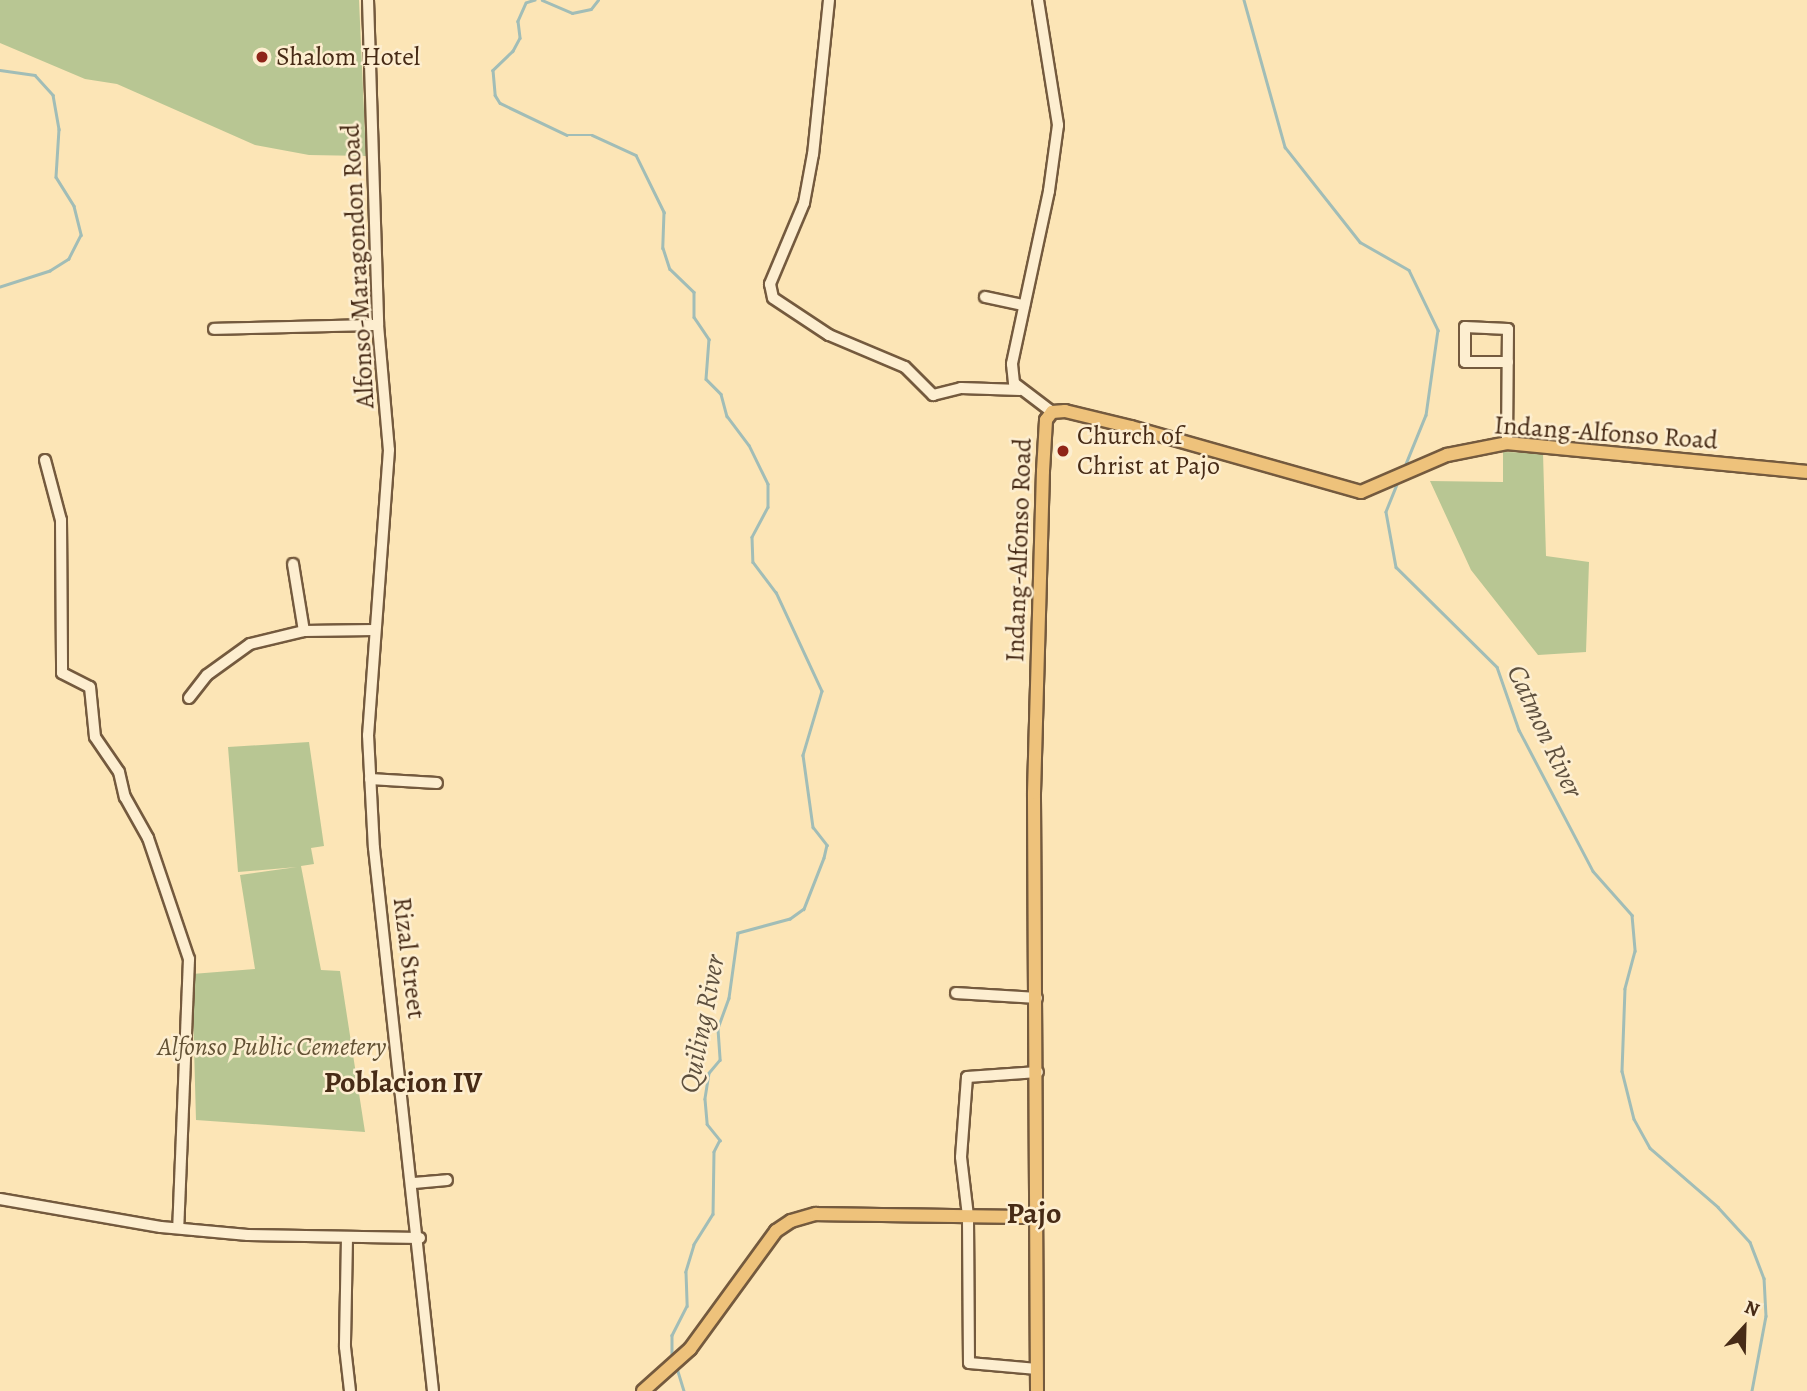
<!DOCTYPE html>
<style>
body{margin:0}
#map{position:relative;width:1807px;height:1391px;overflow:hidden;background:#fce5b6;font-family:Alegreya,serif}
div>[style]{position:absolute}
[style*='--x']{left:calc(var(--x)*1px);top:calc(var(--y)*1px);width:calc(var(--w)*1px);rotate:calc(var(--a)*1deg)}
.green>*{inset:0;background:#b8c693}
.stream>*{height:2.5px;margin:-1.25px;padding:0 1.25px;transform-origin:1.25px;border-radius:1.25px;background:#a1bdb7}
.roads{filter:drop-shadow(2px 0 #745a3e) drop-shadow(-2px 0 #745a3e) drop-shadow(0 2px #745a3e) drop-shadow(0 -2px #745a3e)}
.minor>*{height:10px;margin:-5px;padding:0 5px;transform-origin:5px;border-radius:5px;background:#fdeed0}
.major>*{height:12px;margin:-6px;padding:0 6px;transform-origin:6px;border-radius:6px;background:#eec27b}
.dots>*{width:19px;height:19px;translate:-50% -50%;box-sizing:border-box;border:4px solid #fdeed0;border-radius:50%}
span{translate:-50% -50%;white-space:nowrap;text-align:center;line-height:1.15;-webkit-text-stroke:5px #fdeed0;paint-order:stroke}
.poi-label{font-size:26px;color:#472b16}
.left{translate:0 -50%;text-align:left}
.street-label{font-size:26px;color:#472b16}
.park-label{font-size:26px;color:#635235;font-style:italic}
.water-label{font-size:28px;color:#5e503e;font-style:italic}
.quarter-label{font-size:30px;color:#472b16;font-weight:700}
.north{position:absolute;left:1709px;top:1293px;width:70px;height:70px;-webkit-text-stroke:5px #fdeed0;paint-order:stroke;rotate:22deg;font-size:19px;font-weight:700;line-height:28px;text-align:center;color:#472b16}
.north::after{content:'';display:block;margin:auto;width:24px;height:32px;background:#472b16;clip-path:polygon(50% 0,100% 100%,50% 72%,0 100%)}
</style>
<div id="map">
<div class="green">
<i style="clip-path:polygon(0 0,359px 0,366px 156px,309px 155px,255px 145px,117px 84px,85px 79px,0 43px)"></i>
<i style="clip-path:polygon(1503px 452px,1543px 453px,1546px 556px,1589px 562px,1586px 652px,1538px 655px,1471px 570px,1430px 481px,1503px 482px)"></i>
<i style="clip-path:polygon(309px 742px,324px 846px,311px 848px,314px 864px,301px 866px,321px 970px,340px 971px,365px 1132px,196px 1120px,192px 974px,255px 969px,240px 875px,297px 867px,238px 872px,228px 747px)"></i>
</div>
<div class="stream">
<i style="--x:535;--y:0;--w:9;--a:162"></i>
<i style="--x:526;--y:3;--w:20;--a:114"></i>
<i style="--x:518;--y:21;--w:17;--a:83"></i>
<i style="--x:520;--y:38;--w:15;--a:118"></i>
<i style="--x:513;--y:51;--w:28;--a:136"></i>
<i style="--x:493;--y:70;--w:25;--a:85"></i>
<i style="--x:495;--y:95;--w:9;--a:58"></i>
<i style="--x:500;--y:103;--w:74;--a:25.5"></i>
<i style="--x:567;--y:135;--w:25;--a:0"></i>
<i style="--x:592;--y:135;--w:48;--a:24.4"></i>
<i style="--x:636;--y:155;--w:64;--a:63.8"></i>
<i style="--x:664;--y:212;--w:36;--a:92"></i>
<i style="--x:663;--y:248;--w:22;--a:72"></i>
<i style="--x:670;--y:269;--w:33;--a:44"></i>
<i style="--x:694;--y:292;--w:25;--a:90"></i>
<i style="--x:694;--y:317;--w:27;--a:56"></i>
<i style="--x:709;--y:339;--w:40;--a:94.3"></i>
<i style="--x:706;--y:379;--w:21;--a:45"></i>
<i style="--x:721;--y:394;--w:23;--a:75"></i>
<i style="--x:727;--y:416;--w:36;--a:53"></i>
<i style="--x:749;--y:445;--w:43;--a:64"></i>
<i style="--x:768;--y:484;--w:23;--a:90"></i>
<i style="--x:768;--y:507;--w:34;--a:118"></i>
<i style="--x:752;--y:537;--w:25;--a:88"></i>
<i style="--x:753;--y:562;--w:38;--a:53"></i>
<i style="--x:776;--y:592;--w:109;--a:65.1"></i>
<i style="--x:822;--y:691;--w:67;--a:106.5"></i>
<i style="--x:803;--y:755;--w:73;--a:82.1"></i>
<i style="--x:813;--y:827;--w:23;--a:52"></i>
<i style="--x:827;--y:845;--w:13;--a:103"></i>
<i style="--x:824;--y:858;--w:55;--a:111.4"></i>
<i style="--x:804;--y:909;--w:17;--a:144"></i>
<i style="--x:790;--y:919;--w:54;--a:164.9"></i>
<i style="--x:738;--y:933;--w:66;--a:97.9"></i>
<i style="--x:729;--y:998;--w:33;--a:110"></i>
<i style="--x:718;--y:1029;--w:31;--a:86"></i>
<i style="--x:720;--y:1060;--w:17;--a:130"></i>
<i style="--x:709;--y:1073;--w:26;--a:99"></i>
<i style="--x:705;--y:1099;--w:25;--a:85"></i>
<i style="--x:707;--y:1124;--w:21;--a:51"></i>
<i style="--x:720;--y:1140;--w:13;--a:117"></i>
<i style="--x:714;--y:1152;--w:62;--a:90.9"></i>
<i style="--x:713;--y:1214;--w:36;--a:122"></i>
<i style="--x:694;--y:1245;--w:28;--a:107"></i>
<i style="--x:686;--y:1272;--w:34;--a:88"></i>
<i style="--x:687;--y:1306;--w:33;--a:117"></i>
<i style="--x:672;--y:1335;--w:25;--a:90"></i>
<i style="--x:542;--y:0;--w:33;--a:23"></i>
<i style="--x:572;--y:13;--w:19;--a:-12"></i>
<i style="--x:591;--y:9;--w:11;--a:-52"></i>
<i style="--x:1244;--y:0;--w:153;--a:74.4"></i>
<i style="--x:1285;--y:147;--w:121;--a:51.7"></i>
<i style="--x:1360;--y:242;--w:56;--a:29.7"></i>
<i style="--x:1409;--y:270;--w:67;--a:64.2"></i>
<i style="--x:1438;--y:330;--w:86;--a:98"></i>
<i style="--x:1426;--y:415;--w:58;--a:112.2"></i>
<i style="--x:0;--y:70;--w:35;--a:8"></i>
<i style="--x:35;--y:75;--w:27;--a:48"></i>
<i style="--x:53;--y:95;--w:35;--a:80"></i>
<i style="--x:59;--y:129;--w:48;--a:93.6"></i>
<i style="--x:56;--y:177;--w:34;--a:58"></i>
<i style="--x:74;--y:206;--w:30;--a:76"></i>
<i style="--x:81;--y:235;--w:27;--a:117"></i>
<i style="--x:69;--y:259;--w:22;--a:148"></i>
<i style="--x:50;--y:271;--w:52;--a:162.3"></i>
<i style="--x:1398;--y:482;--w:32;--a:112"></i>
<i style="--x:1386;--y:512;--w:56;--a:79.7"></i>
<i style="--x:1396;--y:567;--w:142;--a:44.7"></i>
<i style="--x:1497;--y:667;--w:67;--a:70.8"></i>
<i style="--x:1519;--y:730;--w:159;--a:62.3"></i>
<i style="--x:1593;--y:871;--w:59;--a:48.4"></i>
<i style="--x:1632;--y:915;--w:36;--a:85"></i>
<i style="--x:1635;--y:951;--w:39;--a:105"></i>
<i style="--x:1625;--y:989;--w:82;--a:92.1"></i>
<i style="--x:1622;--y:1071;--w:49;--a:76"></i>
<i style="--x:1634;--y:1119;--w:33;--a:61"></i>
<i style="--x:1650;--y:1148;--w:90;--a:40.9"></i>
<i style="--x:1718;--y:1207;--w:47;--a:47.6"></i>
<i style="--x:1750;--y:1242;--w:39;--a:69"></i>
<i style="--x:1764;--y:1278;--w:38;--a:87"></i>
<i style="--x:1766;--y:1316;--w:76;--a:100.6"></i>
<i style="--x:677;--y:1368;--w:24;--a:73"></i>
</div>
<div class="roads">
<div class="minor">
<i style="--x:368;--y:0;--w:325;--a:88.2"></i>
<i style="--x:378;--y:325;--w:125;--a:85"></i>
<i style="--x:389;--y:450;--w:286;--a:94.2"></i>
<i style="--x:368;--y:735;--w:113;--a:87"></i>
<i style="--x:374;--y:848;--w:546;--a:83.8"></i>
<i style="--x:829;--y:0;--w:155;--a:95.9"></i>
<i style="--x:813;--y:154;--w:50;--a:100.4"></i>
<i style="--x:804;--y:203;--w:88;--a:112.8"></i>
<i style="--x:770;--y:284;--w:14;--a:78"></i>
<i style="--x:773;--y:298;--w:67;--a:33.5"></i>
<i style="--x:829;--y:335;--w:82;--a:22.8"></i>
<i style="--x:905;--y:367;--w:40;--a:45"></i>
<i style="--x:933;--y:395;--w:29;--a:-14"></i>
<i style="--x:961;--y:388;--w:59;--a:1.9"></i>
<i style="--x:1038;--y:0;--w:127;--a:80.9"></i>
<i style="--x:1058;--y:125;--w:67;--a:97.8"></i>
<i style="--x:1049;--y:191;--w:177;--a:102.1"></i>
<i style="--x:1012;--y:364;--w:19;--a:84"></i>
<i style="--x:1014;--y:383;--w:48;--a:37.3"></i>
<i style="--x:985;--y:297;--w:40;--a:12"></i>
<i style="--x:214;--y:329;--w:164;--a:-1.4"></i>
<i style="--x:1507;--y:443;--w:114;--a:-89.5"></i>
<i style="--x:1508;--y:329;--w:43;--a:-177.3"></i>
<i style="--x:1465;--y:327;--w:35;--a:90"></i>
<i style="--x:1465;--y:362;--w:43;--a:0"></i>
<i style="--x:45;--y:460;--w:62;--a:75.1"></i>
<i style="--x:61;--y:520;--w:153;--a:89.6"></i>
<i style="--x:62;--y:673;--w:31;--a:27"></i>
<i style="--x:90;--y:687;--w:50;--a:84.3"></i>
<i style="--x:95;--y:737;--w:42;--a:55.6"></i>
<i style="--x:119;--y:772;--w:26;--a:77"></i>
<i style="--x:125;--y:797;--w:47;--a:60.7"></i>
<i style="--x:148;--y:838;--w:128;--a:71.3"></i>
<i style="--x:189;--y:959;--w:269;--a:92.3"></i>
<i style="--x:293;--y:564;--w:68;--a:80.7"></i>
<i style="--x:189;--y:698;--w:29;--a:-52"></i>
<i style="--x:207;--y:675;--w:53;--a:-35.8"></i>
<i style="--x:250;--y:644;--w:56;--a:-13.5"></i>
<i style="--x:304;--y:631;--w:70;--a:-0.8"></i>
<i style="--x:370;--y:779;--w:67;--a:3.4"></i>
<i style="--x:956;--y:993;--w:81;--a:3.5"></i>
<i style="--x:414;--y:1183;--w:33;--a:-5"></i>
<i style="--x:0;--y:1199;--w:163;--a:9.9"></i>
<i style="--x:161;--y:1227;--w:87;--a:5.3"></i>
<i style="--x:248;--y:1235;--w:172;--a:1"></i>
<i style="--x:347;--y:1238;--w:109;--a:91.1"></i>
<i style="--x:345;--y:1347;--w:44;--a:83.5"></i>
<i style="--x:1037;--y:1369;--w:68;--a:-175"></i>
<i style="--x:969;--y:1363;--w:147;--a:-90.4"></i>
<i style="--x:968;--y:1216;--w:59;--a:-96.8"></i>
<i style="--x:961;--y:1157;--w:80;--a:-85.7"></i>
<i style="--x:967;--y:1077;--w:71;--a:-4"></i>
</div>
<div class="major">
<i style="--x:643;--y:1391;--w:63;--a:-41.8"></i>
<i style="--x:690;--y:1349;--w:146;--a:-53.9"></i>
<i style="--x:776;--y:1231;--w:18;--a:-34"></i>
<i style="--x:791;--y:1221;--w:26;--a:-16"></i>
<i style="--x:816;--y:1214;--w:221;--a:0.8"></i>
<i style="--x:1037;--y:1391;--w:598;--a:-90.29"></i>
<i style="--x:1034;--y:793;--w:322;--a:-88.4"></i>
<i style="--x:1043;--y:471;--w:51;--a:-86.6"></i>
<i style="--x:1046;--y:420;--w:10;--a:-53"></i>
<i style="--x:1052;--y:412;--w:13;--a:-4"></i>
<i style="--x:1065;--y:411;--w:68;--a:13.6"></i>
<i style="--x:1131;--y:427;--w:239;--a:15.8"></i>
<i style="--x:1361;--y:492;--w:94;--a:-23.3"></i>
<i style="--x:1447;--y:455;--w:61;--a:-11.3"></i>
<i style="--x:1507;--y:443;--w:301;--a:5.5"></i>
</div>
</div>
<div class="dots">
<i style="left:262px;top:57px;background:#8f2418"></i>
<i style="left:1063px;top:451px;background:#8f2418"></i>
</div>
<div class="poi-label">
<span class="left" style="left:276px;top:57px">Shalom Hotel</span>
<span class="left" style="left:1077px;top:451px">Church of<br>Christ at Pajo</span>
</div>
<div class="street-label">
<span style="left:358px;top:266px;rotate:-93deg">Alfonso-Maragondon Road</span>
<span style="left:1606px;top:433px;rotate:4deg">Indang-Alfonso Road</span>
<span style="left:1019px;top:550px;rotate:-88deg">Indang-Alfonso Road</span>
<span style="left:409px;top:958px;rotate:83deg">Rizal Street</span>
</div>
<div class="park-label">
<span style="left:272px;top:1047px">Alfonso Public Cemetery</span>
</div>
<div class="water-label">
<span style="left:1545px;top:731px;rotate:65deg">Catmon River</span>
<span style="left:702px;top:1024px;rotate:-79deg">Quiling River</span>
</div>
<div class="quarter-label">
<span style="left:403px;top:1082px">Poblacion IV</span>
<span style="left:1034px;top:1213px">Pajo</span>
</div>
<div class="north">N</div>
</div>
